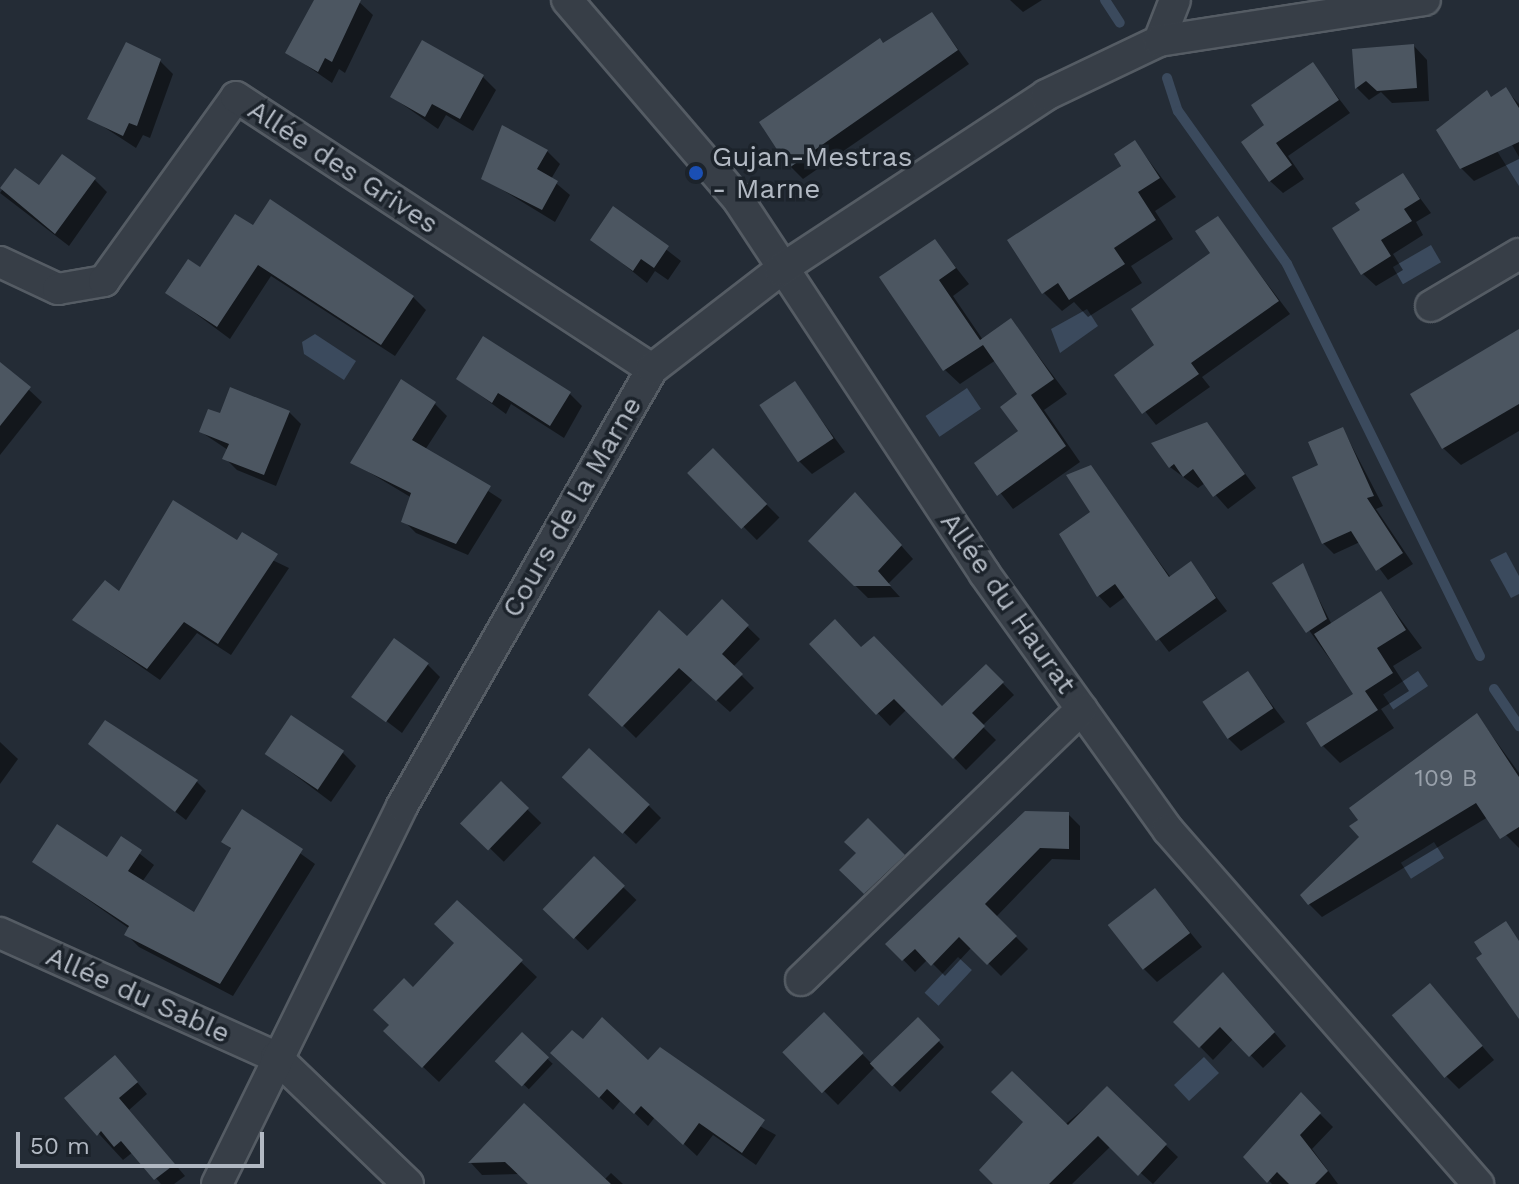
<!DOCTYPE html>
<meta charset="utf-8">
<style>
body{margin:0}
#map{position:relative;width:1519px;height:1184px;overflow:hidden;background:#242c36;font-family:"Work Sans",sans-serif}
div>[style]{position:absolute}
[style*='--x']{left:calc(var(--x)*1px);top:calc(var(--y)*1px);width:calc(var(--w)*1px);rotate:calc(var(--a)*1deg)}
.water>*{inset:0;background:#3b4a5d;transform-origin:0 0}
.shadow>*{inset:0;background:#0007;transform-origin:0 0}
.stream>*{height:10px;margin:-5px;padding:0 5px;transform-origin:5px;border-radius:5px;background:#3b4a5d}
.building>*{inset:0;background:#4c5661;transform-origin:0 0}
.roads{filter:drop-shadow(2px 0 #555c64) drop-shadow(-2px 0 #555c64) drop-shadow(0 2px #555c64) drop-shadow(0 -2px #555c64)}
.minor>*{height:30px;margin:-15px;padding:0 15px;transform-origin:15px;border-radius:15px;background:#373e47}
.dots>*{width:22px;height:22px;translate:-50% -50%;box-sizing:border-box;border:4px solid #1c232b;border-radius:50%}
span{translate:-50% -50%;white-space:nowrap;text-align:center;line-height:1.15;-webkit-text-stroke:7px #1c232b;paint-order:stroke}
.number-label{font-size:24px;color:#98a0aa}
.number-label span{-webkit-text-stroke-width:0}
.poi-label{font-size:28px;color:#b2b9c3}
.left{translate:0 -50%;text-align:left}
.street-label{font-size:28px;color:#b2b9c3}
.scale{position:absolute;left:16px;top:1132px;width:248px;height:36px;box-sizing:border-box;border:4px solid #b2b9c3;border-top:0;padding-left:10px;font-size:24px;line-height:28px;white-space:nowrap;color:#b2b9c3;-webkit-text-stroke:6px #1c232b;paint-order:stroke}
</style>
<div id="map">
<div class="water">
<i style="clip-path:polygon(1511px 143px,1519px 157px,1519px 186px,1497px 151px)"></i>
<i style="left:1431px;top:245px;width:20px;height:44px;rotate:60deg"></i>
<i style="clip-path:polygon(1087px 309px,1098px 326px,1060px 353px,1051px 329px)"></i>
<i style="clip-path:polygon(315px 334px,356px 361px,344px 380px,304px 354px,302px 342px)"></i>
<i style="left:967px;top:388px;width:25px;height:50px;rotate:56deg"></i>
<i style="clip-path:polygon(1506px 552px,1519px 576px,1519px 594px,1511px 598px,1490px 560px)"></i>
<i style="left:1418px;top:671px;width:18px;height:42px;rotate:56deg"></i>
<i style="left:1434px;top:842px;width:19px;height:39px;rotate:58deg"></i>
<i style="left:958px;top:957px;width:19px;height:49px;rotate:43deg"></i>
<i style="left:1204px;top:1057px;width:22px;height:41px;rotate:47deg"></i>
</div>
<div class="shadow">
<i style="clip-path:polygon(317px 0,357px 0,373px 15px,345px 73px,339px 69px,332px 83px,287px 52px)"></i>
<i style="clip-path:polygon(1010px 0,1042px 0,1023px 12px)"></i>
<i style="clip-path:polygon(932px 14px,969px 64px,803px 179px,790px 166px,884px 45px)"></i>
<i style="clip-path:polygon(1414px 46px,1427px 60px,1429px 101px,1392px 103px,1381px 92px,1369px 100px,1357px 88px,1354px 51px)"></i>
<i style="clip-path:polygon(160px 61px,173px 74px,150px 138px,143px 135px,136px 148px,90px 118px)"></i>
<i style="clip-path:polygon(1313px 65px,1350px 113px,1288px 156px,1304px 179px,1283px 193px,1270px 181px,1264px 128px)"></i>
<i style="clip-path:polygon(483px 77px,496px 90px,473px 131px,446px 115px,438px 129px,392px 97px)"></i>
<i style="clip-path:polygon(1506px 90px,1519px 104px,1519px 159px,1474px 181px,1461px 168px,1492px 99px)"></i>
<i style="clip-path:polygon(1135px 142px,1176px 197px,1155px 211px,1173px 239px,1131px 266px,1142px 283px,1088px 317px,1074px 302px,1062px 311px,1044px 293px)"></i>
<i style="clip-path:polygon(547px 151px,560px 164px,551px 179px,570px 195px,555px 222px,483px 178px)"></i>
<i style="clip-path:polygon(16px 170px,40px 188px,94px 179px,107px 192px,69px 246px,0 193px)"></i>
<i style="clip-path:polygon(1403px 175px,1431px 213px,1416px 222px,1423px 235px,1393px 254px,1403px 270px,1376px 286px,1363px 274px,1362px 211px)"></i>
<i style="clip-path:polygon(614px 209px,681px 261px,668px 280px,655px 271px,647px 283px,592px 239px)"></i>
<i style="clip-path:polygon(1218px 219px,1290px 314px,1202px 377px,1210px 387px,1156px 425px,1116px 375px,1156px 345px,1213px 253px)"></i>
<i style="clip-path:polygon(254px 228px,413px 297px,426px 310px,395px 356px,271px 276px,230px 339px,168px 293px)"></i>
<i style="clip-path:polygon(935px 241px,969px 284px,953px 296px,983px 340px,1011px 320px,1067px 394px,1044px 410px,1080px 462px,1013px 509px,977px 463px,1021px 431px,1019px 395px,996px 360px,960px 384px,945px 370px)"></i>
<i style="clip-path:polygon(1519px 331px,1519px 431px,1461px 465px,1443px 448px)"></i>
<i style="clip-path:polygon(0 363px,42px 402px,0 455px)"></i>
<i style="clip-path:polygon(458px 379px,569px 393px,582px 406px,564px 438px,511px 404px,506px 414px)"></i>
<i style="clip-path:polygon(794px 383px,845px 452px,812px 474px,799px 461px)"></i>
<i style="clip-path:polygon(435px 404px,447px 416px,425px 450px,502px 500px,468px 555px,416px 533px,404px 521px,412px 498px,352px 462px)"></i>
<i style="clip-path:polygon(289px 412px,301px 424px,276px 486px,237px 470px,225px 458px,228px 450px,201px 432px,221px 416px)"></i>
<i style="clip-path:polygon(1207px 424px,1256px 488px,1228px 509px,1205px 483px,1198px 488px,1170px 467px)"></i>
<i style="clip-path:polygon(1343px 429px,1383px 506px,1376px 509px,1413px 564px,1388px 580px,1360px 542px,1334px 554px,1323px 543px,1320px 466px)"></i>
<i style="left:713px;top:451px;width:94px;height:32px;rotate:45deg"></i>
<i style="clip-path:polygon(1090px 468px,1171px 578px,1191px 564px,1227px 611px,1169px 652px,1126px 596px,1110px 608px,1098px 595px)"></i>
<i style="clip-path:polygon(867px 507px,913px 559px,888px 584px,900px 597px,868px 598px,810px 541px)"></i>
<i style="clip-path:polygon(237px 543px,289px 568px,231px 655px,197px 633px,160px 680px,74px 620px)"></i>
<i style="clip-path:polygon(1302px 566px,1332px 625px,1381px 593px,1422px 648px,1393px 666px,1409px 691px,1381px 709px,1394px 728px,1340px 763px,1323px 746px,1355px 694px,1275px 583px)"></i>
<i style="clip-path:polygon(722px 602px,760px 639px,733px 667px,754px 688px,730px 712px,693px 679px,636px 738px,591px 694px,687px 638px)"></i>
<i style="clip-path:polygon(812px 644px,861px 650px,942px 709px,986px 666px,1014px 695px,982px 726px,996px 740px,966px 770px,907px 709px,890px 726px)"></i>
<i style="clip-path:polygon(427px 664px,440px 677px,402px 733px,355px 697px)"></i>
<i style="clip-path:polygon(1248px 673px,1285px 722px,1241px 751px,1228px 738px)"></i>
<i style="clip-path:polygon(1477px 715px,1519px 773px,1519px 848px,1488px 817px,1322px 917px,1309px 904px)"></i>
<i style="clip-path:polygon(0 742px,18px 759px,0 784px)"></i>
<i style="clip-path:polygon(100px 753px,196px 781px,206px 791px,186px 820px)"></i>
<i style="clip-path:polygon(343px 753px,356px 766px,331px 802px,267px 754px)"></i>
<i style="left:501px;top:784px;width:56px;height:54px;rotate:44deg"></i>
<i style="clip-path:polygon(577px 788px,648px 805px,661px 818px,636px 844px)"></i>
<i style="clip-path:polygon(243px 812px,315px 864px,233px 996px,139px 947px,126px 934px,130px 929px,34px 862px,107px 860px,121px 839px,154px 865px,142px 882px,194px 915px,232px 850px,224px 841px)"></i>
<i style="clip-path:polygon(1068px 814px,1080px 826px,1080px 860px,1052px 859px,996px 917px,1028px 949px,1001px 976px,972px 947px,945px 976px,928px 959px,915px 972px,888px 944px)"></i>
<i style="clip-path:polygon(868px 821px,914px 867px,876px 903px,842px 870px,858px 853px)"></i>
<i style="left:594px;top:859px;width:59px;height:70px;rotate:44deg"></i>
<i style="clip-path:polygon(457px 902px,537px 977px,439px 1082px,401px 1046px,391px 1025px,457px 944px)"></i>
<i style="clip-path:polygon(1167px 904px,1202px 947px,1157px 982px,1144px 969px)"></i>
<i style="clip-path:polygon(1430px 985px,1494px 1060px,1459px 1089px,1446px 1076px)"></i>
<i style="clip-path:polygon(1236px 988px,1286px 1046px,1263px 1068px,1234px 1038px,1213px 1060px,1176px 1022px)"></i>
<i style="clip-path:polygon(824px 1015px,872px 1064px,918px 1020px,944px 1047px,900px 1092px,875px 1067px,838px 1105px,786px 1053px)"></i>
<i style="left:522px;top:1035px;width:42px;height:35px;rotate:43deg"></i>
<i style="clip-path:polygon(583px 1042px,648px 1063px,776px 1135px,756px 1165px,713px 1135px,697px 1156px,655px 1117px,648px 1126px,621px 1100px,613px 1110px,566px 1066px)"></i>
<i style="clip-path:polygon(126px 1069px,147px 1094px,129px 1110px,185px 1176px,174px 1184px,161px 1184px,133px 1152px,123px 1160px,66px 1098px)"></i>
<i style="clip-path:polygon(1107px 1089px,1178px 1157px,1153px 1184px,1111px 1146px,1072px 1184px,995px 1184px)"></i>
<i style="clip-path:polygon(1301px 1095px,1333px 1127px,1312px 1149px,1338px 1184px,1272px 1184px,1246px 1157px)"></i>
<i style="clip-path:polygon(525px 1105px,604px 1180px,611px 1173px,623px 1184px,530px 1184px,520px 1174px,482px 1175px,471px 1163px)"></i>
</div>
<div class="stream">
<i style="--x:1105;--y:0;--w:27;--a:57"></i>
<i style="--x:1167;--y:78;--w:35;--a:72"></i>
<i style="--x:1178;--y:111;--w:188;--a:54.5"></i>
<i style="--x:1287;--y:264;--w:437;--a:63.8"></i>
<i style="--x:1494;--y:689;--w:45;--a:56"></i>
</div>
<div class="building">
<i style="clip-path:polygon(314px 0,361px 0,332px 62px,325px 58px,318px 72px,285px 53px)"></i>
<i style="clip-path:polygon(932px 12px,958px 50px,789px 168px,759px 122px,880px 38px,883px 43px)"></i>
<i style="clip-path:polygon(422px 40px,484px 75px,460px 119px,432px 104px,425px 117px,390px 97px)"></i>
<i style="clip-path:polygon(126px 42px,161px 59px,137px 126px,129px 123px,123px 136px,87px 119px)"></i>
<i style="clip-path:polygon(1414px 44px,1417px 88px,1377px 91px,1366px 81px,1355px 89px,1352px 49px)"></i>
<i style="clip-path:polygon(1313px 62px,1339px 100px,1276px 143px,1292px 165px,1269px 182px,1241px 142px,1264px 125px,1273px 139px,1251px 105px)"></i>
<i style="clip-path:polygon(1506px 87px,1519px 108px,1519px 142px,1460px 169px,1436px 130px,1487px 90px,1491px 97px)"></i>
<i style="clip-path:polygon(502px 125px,548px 150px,537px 169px,558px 181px,542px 210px,481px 179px)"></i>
<i style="clip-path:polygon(1135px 140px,1160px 178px,1138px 192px,1156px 220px,1114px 248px,1125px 264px,1069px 300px,1058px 283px,1042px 294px,1007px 240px,1121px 166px,1114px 154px)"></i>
<i style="clip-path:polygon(62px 154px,96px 178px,55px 234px,0 188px,15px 168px,39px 185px)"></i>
<i style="clip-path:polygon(1403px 173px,1420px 199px,1404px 209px,1412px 221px,1381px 240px,1391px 256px,1361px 275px,1332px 228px,1360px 210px,1355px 203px)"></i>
<i style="clip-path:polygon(270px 199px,414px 296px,381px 345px,258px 265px,217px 327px,165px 293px,188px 259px,200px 267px,235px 214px,253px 225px)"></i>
<i style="clip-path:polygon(613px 206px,669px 246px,654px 268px,641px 259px,633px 271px,590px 240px)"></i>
<i style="clip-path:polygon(1218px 216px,1279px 301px,1191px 363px,1199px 374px,1142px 414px,1114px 375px,1154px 345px,1131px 309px,1210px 253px,1195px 231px)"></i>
<i style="clip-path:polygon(935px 239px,956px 268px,939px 280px,980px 340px,1011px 318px,1054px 379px,1031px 395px,1066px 446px,997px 496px,974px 463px,1018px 431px,1000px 407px,1017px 394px,983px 345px,943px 371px,879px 277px)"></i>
<i style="clip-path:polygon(1519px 329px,1519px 404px,1442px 449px,1410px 394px)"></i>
<i style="clip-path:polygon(483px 336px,571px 392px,550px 426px,498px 393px,492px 403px,456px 379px)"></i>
<i style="clip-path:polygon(0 362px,31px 387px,0 426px)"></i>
<i style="clip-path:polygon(401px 379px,436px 402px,412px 440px,491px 486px,456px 544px,401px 522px,411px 493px,350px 463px)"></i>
<i style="left:795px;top:381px;width:69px;height:43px;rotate:56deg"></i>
<i style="clip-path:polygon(230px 387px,290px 411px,264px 475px,222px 459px,229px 444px,199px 432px,208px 409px,220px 413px)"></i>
<i style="clip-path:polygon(1207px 422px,1245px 474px,1213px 497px,1193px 469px,1183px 477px,1174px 464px,1169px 468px,1151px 443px)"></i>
<i style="clip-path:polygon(1343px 427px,1374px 496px,1367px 498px,1403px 553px,1376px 571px,1351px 531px,1322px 544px,1292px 477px,1318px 465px,1308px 442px)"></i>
<i style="left:713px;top:448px;width:78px;height:36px;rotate:46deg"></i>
<i style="clip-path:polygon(1091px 465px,1169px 577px,1191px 561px,1216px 598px,1156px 641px,1115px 584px,1097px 597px,1059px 534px,1090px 512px,1066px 475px)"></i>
<i style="clip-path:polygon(855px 492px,902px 545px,878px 571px,891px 586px,854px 586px,808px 541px)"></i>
<i style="clip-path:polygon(173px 500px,237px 540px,242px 532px,278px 554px,218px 644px,184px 622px,147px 669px,72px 620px,105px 580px,119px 591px)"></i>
<i style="clip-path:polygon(1303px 563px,1327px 619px,1306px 633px,1272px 583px)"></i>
<i style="clip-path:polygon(1381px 591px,1406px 630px,1377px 648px,1393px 673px,1365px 691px,1378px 710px,1321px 747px,1306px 723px,1353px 694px,1314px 634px)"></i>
<i style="clip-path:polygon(722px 599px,749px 625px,722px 654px,743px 674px,716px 701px,679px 668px,622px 727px,588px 695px,659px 610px,687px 636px)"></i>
<i style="clip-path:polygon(835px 619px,861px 647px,874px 636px,942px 706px,986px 664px,1004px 682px,972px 713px,985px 726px,953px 759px,894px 699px,876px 715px,809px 644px)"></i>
<i style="left:394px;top:638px;width:43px;height:73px;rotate:36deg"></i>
<i style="left:1248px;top:671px;width:45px;height:55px;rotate:56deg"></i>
<i style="clip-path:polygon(1477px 713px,1519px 777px,1519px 827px,1500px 839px,1476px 803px,1308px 905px,1300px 895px,1359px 837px,1349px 826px,1358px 820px,1349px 808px)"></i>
<i style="left:291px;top:715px;width:64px;height:47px;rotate:34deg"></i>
<i style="clip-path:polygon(105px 720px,198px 780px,175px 812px,88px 744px)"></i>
<i style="left:589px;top:748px;width:83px;height:40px;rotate:43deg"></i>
<i style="left:501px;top:781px;width:39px;height:59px;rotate:44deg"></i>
<i style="clip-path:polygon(242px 809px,303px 849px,220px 984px,124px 935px,129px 926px,32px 862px,57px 824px,107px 857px,121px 836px,142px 850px,128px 871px,194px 912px,231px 848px,221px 842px)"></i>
<i style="clip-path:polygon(1025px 811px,1069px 812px,1069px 849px,1040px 848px,985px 904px,1017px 936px,987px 965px,959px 937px,931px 966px,915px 949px,902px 961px,885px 944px)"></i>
<i style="clip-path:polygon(868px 818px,905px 855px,864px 894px,839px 870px,856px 853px,844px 842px)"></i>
<i style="left:594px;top:856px;width:43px;height:74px;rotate:44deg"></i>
<i style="left:1155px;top:888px;width:57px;height:60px;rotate:52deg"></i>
<i style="clip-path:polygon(457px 900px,523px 960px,422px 1068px,383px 1031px,389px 1025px,373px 1010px,404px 978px,413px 987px,454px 943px,434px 924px)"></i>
<i style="clip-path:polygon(1506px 921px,1519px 941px,1519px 1019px,1476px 958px,1482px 954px,1474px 942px)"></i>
<i style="clip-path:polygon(1223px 972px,1275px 1032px,1249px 1057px,1220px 1027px,1199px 1048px,1173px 1022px)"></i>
<i style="left:1430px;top:983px;width:82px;height:50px;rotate:50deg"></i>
<i style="left:824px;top:1012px;width:57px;height:58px;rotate:46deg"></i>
<i style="clip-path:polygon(602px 1017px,648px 1060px,660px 1047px,765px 1120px,742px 1153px,699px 1123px,683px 1145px,641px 1106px,634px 1114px,607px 1089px,599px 1098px,550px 1053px,572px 1030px,583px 1039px)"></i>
<i style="left:918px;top:1017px;width:32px;height:67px;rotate:46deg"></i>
<i style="left:522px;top:1032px;width:37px;height:40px;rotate:43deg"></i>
<i style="clip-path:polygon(115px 1055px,138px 1082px,119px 1098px,175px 1164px,154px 1180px,121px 1141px,114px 1147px,101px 1131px,97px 1136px,64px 1098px)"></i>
<i style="clip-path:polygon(1012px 1071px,1068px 1125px,1107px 1086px,1167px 1144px,1138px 1176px,1098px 1136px,1049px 1184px,993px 1184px,979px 1170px,1023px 1122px,991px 1092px)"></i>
<i style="clip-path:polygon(1301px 1092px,1321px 1113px,1300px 1135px,1328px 1171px,1315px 1184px,1289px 1184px,1277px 1172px,1267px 1183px,1243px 1157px)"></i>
<i style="clip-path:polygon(524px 1103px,611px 1184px,528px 1184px,505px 1162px,468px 1163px)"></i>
</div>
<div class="roads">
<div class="minor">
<i style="--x:567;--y:0;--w:265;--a:49.4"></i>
<i style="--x:739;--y:201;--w:445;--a:56.6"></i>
<i style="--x:984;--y:573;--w:316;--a:54.4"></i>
<i style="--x:1168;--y:830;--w:471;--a:48.8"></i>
<i style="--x:1159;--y:41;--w:44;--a:-68.7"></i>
<i style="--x:0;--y:262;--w:64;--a:25"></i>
<i style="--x:58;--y:289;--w:47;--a:-9.9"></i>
<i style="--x:104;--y:281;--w:226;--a:-54.3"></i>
<i style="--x:236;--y:97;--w:497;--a:33.2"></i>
<i style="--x:1431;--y:306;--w:102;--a:-30.6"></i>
<i style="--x:0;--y:933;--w:303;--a:24.2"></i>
<i style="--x:276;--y:1057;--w:183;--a:43.9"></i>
<i style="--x:801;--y:980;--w:390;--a:-44"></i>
<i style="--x:217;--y:1184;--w:421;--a:-63.9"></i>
<i style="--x:402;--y:806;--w:503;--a:-60.23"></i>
<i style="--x:652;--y:369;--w:162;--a:-37.7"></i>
<i style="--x:780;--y:270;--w:318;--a:-33.3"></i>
<i style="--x:1046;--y:95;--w:125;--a:-25.5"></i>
<i style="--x:1159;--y:41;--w:269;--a:-8.8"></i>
</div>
</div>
<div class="dots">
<i style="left:696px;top:173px;background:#1a4fb4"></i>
</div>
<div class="number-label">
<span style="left:1446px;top:779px">109 B</span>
</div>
<div class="poi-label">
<span class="left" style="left:712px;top:173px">Gujan-Mestras<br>- Marne</span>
</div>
<div class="street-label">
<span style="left:343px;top:167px;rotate:33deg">Allée des Grives</span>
<span style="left:572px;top:507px;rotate:-60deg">Cours de la Marne</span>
<span style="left:1008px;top:603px;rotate:55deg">Allée du Haurat</span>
<span style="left:138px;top:995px;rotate:24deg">Allée du Sable</span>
</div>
<div class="scale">50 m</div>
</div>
